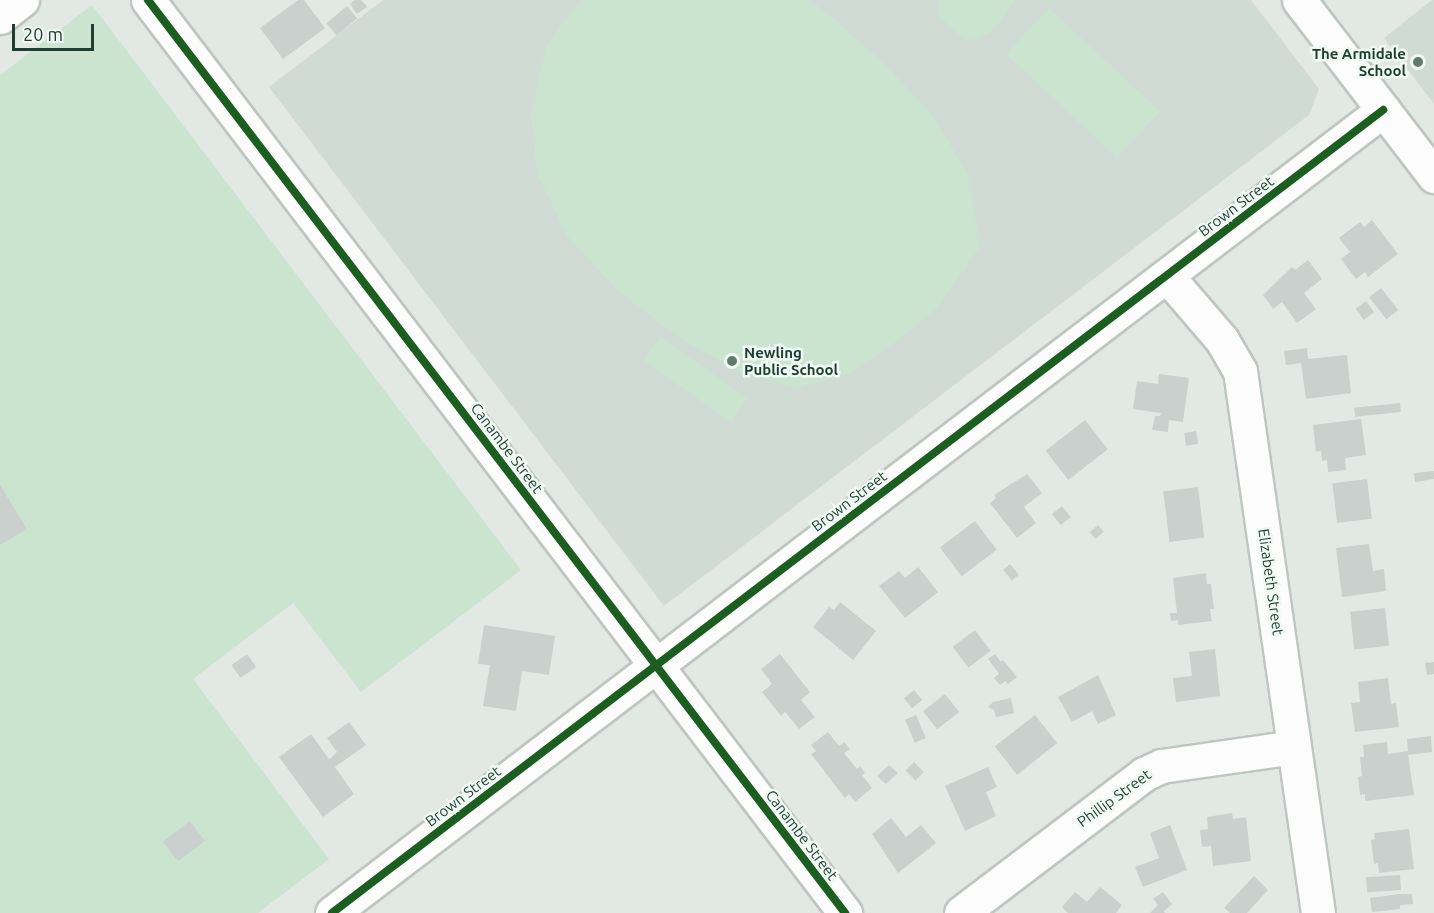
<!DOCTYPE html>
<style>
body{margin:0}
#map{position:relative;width:1434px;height:913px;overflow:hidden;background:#e2e9e5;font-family:Ubuntu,sans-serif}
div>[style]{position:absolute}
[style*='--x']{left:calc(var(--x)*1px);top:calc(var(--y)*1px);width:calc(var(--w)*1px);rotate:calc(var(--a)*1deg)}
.built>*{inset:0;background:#d0dbd5}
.green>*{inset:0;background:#cae4d0;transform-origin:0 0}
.building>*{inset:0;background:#cad0cd;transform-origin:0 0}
.roads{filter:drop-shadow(2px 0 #bfc6c2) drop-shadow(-2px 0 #bfc6c2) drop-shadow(0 2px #bfc6c2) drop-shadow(0 -2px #bfc6c2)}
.street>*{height:33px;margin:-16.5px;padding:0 16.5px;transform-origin:16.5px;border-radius:16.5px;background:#fbfcfb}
.secondary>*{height:33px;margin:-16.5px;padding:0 16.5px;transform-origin:16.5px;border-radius:16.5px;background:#fbfcfb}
.cycleway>*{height:8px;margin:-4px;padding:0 4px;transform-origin:4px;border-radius:4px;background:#1b5e20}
.dots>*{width:16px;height:16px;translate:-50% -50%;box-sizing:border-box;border:3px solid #f0f8f4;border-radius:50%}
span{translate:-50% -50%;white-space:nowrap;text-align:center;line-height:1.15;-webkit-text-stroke:5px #f0f8f4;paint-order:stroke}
.poi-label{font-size:15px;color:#1f3e33;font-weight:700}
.right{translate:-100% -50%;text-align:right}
.left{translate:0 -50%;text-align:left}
.street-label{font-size:15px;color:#1f3e33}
.scale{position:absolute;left:12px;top:24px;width:82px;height:27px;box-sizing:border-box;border:3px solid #1f3e33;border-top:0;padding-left:8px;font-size:18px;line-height:21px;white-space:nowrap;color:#1f3e33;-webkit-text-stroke:4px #f0f8f4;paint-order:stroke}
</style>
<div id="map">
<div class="built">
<i style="clip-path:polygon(383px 0,1251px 0,1319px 89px,1309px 115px,664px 606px,269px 87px)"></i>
<i style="clip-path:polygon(1432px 0,1434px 0,1434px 104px,1384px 38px)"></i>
</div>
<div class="green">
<i style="clip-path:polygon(584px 0,808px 0,826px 12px,885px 64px,931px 114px,968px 174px,980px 247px,938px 307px,904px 336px,850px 373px,798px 388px,744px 373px,685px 342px,620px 293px,567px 236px,537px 173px,531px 114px,546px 45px,577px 4px)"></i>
<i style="clip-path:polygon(939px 0,1016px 0,990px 34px,966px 41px,937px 15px)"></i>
<i style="clip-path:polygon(92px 5px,521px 570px,361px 692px,293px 603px,193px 679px,329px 859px,258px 913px,0 913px,0 75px)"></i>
<i style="left:1049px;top:8px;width:152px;height:63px;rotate:43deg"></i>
<i style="left:660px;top:337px;width:107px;height:29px;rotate:35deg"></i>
</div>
<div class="building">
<i style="clip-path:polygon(298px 0,304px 0,325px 28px,283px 59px,260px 28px)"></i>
<i style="clip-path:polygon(355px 0,361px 0,367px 7px,357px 14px,350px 4px)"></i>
<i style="left:347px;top:6px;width:16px;height:27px;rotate:50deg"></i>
<i style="clip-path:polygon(1372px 220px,1398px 254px,1368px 277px,1365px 272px,1356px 279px,1341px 259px,1350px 252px,1339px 238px,1360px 222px,1364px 227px)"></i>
<i style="clip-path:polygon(1308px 260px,1322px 279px,1304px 293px,1316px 309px,1297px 323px,1282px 302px,1273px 309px,1263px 295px,1292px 267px,1295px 270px)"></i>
<i style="left:1381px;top:288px;width:28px;height:15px;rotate:52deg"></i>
<i style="left:1366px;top:301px;width:14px;height:13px;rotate:54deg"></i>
<i style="clip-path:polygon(1307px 348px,1308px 359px,1347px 355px,1351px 393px,1306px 399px,1301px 363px,1286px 365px,1284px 351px)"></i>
<i style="clip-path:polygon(1159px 374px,1189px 378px,1183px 422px,1169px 420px,1168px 432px,1152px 430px,1155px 416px,1160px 416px,1161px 413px,1133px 409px,1137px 381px,1158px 384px)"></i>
<i style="left:1400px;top:403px;width:9px;height:46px;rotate:84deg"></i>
<i style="clip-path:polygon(1361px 419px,1366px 455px,1345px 458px,1346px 470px,1328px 472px,1327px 460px,1322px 461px,1321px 451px,1316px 452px,1313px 425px)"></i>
<i style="left:1085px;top:420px;width:37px;height:50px;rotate:52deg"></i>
<i style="left:1196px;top:431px;width:13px;height:12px;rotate:81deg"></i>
<i style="clip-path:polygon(1434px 471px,1434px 479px,1415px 482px,1414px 473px)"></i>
<i style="clip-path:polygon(1027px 474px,1042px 493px,1024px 507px,1036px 523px,1017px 538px,990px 503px,996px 498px,994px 495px)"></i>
<i style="left:1367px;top:479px;width:40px;height:35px;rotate:83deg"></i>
<i style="clip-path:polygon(0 485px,27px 529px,0 545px)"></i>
<i style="left:1198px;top:487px;width:51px;height:35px;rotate:83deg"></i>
<i style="left:1062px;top:506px;width:14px;height:13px;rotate:51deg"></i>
<i style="left:975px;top:521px;width:36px;height:44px;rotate:53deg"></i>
<i style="left:1098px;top:525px;width:9px;height:11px;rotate:49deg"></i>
<i style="clip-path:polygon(1369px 544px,1373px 571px,1384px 569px,1386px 591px,1342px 597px,1336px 548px)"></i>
<i style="left:1010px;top:564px;width:14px;height:9px;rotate:51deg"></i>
<i style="clip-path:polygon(918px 567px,938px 592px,905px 618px,879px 586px,899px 571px,905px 578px)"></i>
<i style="clip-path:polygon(1206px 573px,1207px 584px,1211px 584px,1214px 609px,1210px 609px,1212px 621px,1178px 625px,1178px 620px,1171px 621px,1170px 613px,1177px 613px,1173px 578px)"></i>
<i style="clip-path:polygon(840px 602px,876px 631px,853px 660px,813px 627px,829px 607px,834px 610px)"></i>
<i style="left:1385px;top:608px;width:38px;height:35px;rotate:84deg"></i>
<i style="clip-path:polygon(484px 625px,555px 636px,549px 675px,522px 671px,516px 711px,483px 706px,490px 665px,478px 664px)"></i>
<i style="left:975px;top:630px;width:26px;height:28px;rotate:53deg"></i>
<i style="clip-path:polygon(1215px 649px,1220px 696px,1176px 702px,1173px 678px,1192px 676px,1189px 652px)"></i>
<i style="left:247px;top:654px;width:16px;height:19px;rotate:55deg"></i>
<i style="clip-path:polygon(780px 654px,810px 692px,801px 700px,815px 717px,799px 729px,785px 712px,781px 716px,762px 692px,772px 684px,761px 669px)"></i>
<i style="clip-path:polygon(995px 654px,1001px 662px,1003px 660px,1017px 677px,1008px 684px,1005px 681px,1000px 685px,994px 678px,999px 674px,988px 659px)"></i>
<i style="clip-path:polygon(1434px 662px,1434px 674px,1427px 675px,1425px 663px)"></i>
<i style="clip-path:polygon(1098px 675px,1116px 715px,1098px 724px,1092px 711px,1072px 722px,1058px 697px)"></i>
<i style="clip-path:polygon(1388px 678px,1391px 704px,1396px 703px,1399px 727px,1355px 732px,1351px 703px,1360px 702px,1358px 682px)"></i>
<i style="left:914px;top:690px;width:13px;height:13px;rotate:51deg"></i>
<i style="left:945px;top:694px;width:23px;height:28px;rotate:52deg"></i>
<i style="clip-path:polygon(1011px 698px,1014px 713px,996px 717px,994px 710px,988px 707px,993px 702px)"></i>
<i style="left:916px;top:715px;width:25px;height:12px;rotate:67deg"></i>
<i style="left:1035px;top:715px;width:36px;height:51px;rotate:52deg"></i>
<i style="clip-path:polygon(349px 722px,366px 745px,335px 767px,354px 794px,323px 817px,279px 757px,311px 734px,329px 759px,337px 752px,327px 738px)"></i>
<i style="clip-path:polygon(828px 732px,839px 746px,844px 742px,850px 749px,844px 753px,857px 769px,860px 766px,865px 773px,862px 775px,872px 788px,855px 802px,849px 794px,845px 798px,811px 754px,816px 751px,811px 745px)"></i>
<i style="clip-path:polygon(1431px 736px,1432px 752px,1408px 755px,1414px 795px,1365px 801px,1365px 794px,1360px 795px,1358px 777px,1362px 776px,1360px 757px,1364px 757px,1363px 745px,1387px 742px,1388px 754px,1408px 751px,1407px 739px)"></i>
<i style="left:914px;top:762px;width:14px;height:12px;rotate:45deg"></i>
<i style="clip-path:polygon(889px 765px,898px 773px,886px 784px,877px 776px)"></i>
<i style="clip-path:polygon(988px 767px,997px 787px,986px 792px,996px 816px,965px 831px,945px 786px)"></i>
<i style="clip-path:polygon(1232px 813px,1233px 819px,1246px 817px,1251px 861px,1213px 866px,1211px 846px,1202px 847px,1200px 830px,1208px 829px,1207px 817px)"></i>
<i style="clip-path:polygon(891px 818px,906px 837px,921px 825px,936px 843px,898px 873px,872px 834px)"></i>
<i style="left:190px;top:821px;width:25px;height:34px;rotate:53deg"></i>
<i style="clip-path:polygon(1170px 825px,1187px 870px,1143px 887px,1135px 867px,1159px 858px,1150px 833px)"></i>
<i style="clip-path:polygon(1409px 829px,1414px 869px,1379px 873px,1378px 863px,1374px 864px,1371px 840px,1375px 839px,1374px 833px)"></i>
<i style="left:1400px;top:875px;width:15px;height:34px;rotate:86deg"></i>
<i style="clip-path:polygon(1254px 876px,1268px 890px,1247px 913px,1230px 913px,1224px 908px)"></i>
<i style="clip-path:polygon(1100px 887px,1122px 905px,1116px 913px,1068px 913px,1062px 907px,1075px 892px,1087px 902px)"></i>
<i style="clip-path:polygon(1163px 892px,1172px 904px,1164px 911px,1165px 913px,1150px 913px,1158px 905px,1153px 899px)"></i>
<i style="clip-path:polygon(1399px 894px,1412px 894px,1413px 904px,1400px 905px,1400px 909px,1372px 912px,1370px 898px)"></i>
</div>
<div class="roads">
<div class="street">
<i style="--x:1299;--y:0;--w:222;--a:52.5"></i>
<i style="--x:0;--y:17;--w:28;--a:-38"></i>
<i style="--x:1167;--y:276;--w:84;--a:49.3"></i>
<i style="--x:1222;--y:340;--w:36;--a:60"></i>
<i style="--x:1240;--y:371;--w:548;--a:81.81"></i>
<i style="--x:332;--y:913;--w:1323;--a:-37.38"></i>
<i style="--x:961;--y:913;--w:230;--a:-37.2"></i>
<i style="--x:1144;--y:774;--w:19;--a:-25"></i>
<i style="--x:1161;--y:766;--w:134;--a:-8.1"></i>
</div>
<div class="secondary">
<i style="--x:148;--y:0;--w:1149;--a:52.64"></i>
</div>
</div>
<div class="cycleway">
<i style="--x:148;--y:0;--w:1149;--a:52.64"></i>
<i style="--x:332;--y:913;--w:1323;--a:-37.38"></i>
</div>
<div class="dots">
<i style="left:1418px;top:62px;background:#637a71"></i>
<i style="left:732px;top:361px;background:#637a71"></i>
</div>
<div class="poi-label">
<span class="right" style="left:1406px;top:62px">The Armidale<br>School</span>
<span class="left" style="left:744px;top:361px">Newling<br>Public School</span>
</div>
<div class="street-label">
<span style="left:1236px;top:206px;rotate:-37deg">Brown Street</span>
<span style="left:507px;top:448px;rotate:53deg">Canambe Street</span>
<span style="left:849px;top:501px;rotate:-37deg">Brown Street</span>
<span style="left:1271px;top:582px;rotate:82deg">Elizabeth Street</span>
<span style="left:463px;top:796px;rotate:-37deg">Brown Street</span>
<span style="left:1114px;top:798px;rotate:-36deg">Phillip Street</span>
<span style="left:802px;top:835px;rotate:53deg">Canambe Street</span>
</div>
<div class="scale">20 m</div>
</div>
